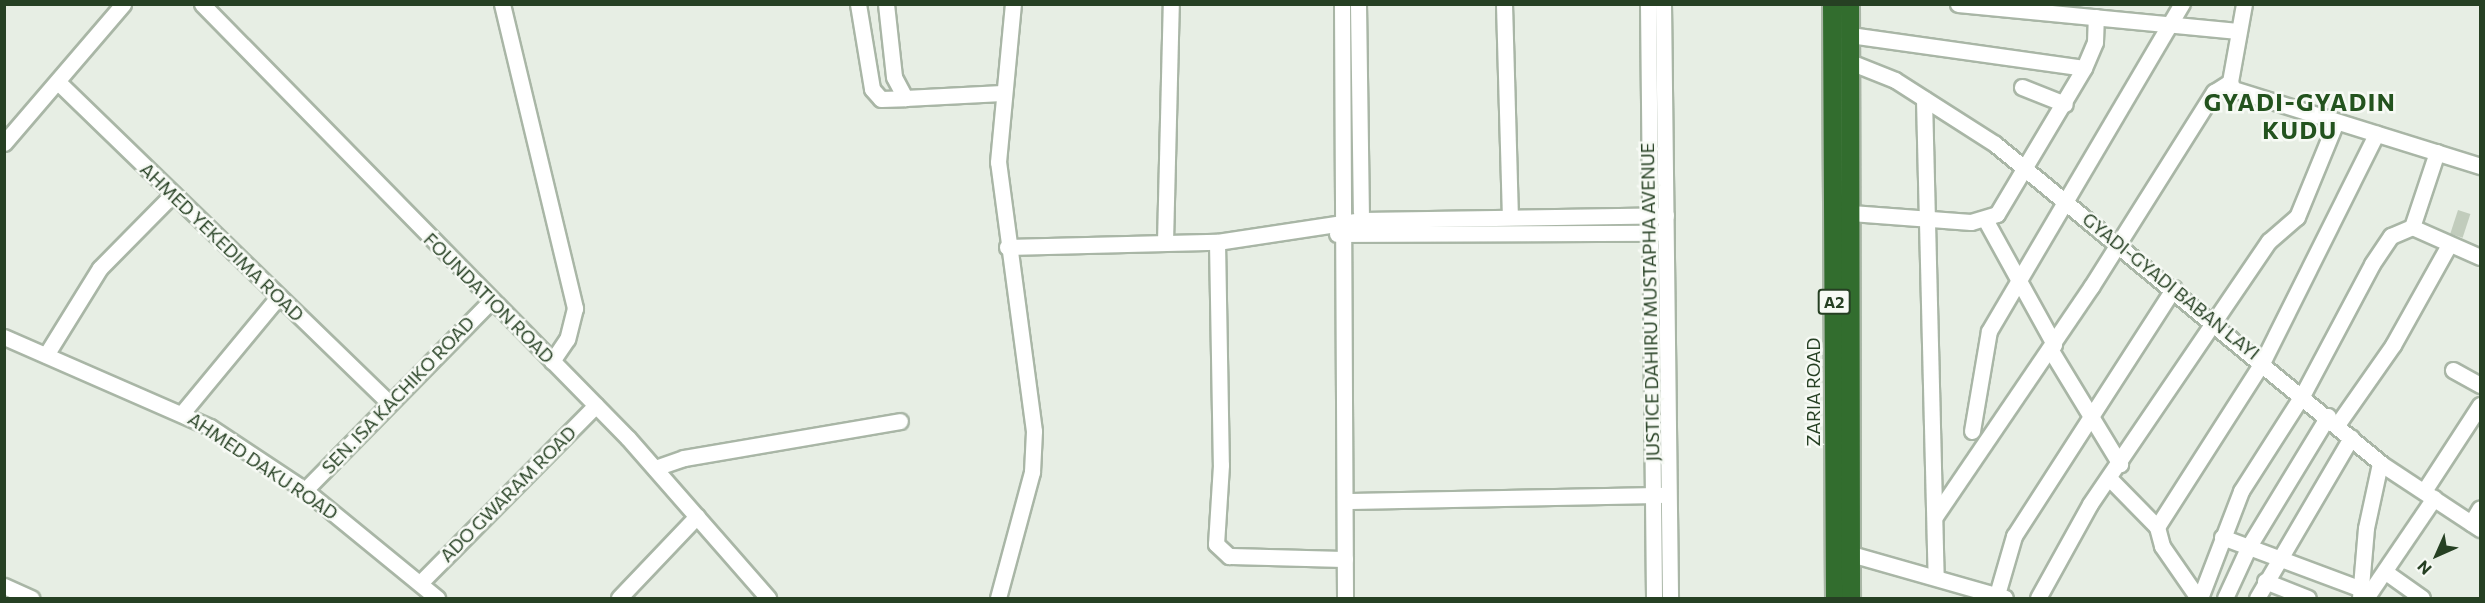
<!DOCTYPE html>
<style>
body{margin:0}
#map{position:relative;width:2485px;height:603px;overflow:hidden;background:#e7eee4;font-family:Commissioner,sans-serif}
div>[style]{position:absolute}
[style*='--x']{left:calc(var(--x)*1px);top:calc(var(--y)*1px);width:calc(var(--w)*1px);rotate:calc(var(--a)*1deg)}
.building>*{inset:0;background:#c1ccbc;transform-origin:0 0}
.roads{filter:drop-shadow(2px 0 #a9b6a6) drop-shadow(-2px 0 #a9b6a6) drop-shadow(0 2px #a9b6a6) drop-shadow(0 -2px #a9b6a6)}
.minor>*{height:15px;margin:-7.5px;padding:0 7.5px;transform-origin:7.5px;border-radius:7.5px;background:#fff}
.highway>*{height:18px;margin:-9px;padding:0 9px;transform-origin:9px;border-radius:9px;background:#326d2e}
span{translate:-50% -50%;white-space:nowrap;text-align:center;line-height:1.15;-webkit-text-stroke:5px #f7faf5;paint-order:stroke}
.shield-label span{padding:2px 4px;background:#f7faf5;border:2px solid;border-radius:4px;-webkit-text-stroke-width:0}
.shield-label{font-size:16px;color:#264023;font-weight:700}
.street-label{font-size:18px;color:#264023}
.district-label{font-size:24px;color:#23531e;font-weight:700;letter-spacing:1.5px}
.frame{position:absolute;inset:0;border:6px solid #264023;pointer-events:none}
.north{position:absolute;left:2407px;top:525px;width:60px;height:60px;-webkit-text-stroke:4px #f7faf5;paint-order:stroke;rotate:225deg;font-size:16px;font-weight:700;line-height:24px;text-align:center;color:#264023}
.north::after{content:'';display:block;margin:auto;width:21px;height:27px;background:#264023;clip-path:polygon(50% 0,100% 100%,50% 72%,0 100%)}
</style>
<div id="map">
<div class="building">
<i style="left:2458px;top:210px;width:13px;height:25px;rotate:18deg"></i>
</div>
<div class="roads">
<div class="minor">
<i style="--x:202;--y:4;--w:608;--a:45.53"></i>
<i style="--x:628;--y:438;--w:213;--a:48.8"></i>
<i style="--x:502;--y:4;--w:313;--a:76.5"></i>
<i style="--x:575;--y:308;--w:32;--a:104"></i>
<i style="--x:567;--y:339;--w:27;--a:124"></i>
<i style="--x:858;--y:4;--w:86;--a:80.6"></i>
<i style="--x:872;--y:89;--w:13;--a:48"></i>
<i style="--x:881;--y:99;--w:24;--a:-2"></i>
<i style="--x:886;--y:4;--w:73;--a:83.7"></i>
<i style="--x:894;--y:77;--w:24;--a:62"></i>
<i style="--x:905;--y:98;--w:97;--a:-3"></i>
<i style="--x:1342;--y:4;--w:594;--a:89.71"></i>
<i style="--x:1358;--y:4;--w:208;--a:89.2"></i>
<i style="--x:1504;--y:4;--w:213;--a:88.4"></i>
<i style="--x:1648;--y:4;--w:594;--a:89.42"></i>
<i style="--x:1663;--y:4;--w:594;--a:89.32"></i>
<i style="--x:1958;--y:4;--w:281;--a:5.5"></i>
<i style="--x:2244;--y:4;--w:79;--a:100.2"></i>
<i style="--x:2230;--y:82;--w:8;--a:67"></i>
<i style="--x:2233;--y:89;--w:259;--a:17.3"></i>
<i style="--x:1850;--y:35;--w:236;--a:8"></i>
<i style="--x:1850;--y:62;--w:48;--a:21.8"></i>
<i style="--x:1895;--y:80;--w:119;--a:32.6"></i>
<i style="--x:1995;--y:144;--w:500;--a:39.6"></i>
<i style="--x:2380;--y:463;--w:120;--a:33.4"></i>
<i style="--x:58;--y:82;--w:460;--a:44.1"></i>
<i style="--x:2022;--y:87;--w:46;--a:21.6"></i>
<i style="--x:1924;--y:99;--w:478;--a:88.6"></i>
<i style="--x:4;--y:143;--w:183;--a:-49.4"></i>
<i style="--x:2437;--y:152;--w:79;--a:108.4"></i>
<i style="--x:2412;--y:227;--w:74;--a:23.8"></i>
<i style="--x:1851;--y:213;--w:120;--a:4.3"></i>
<i style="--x:1971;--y:222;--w:27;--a:-17"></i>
<i style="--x:1997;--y:214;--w:170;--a:-59.2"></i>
<i style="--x:2084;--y:68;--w:28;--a:-67"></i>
<i style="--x:2095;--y:42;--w:25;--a:-88"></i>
<i style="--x:1986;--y:221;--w:141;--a:61.1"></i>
<i style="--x:1337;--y:234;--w:320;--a:-0.2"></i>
<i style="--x:1165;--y:242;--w:238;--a:-88.6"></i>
<i style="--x:1217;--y:242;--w:223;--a:89"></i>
<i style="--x:1221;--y:465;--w:79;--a:93.6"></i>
<i style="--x:1216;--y:544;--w:18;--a:43"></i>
<i style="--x:1229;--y:556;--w:116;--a:1.5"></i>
<i style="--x:1007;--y:247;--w:210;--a:-1.4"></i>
<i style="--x:1217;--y:242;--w:147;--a:-8.6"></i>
<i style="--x:1362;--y:220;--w:304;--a:-0.9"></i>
<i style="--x:4;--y:337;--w:225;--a:23.6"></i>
<i style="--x:210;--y:427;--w:114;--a:33.6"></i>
<i style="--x:305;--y:490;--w:171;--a:39.3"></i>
<i style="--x:2050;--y:349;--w:135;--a:58.7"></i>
<i style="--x:46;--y:355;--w:102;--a:-58.2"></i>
<i style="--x:100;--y:268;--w:104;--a:-45.4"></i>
<i style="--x:2453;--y:370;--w:31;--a:29"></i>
<i style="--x:183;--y:412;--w:149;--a:-50.4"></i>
<i style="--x:2337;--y:425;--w:98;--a:-55"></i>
<i style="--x:2393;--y:345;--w:115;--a:-60.8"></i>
<i style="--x:1972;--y:431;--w:101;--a:-80.4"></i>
<i style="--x:1989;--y:331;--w:380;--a:-59.5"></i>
<i style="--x:655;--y:468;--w:31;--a:-19"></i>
<i style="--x:684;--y:458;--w:219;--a:-9.7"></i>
<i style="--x:2110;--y:479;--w:67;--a:45.6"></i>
<i style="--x:2157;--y:527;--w:20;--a:75"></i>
<i style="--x:2162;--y:546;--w:63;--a:55.3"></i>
<i style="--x:305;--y:490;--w:265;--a:-45.5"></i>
<i style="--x:2424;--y:491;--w:103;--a:-56.9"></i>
<i style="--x:1345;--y:501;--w:317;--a:-1.1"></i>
<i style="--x:1936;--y:515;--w:276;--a:-55.8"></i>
<i style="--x:2091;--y:287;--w:231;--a:-57.8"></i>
<i style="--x:2214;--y:92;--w:19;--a:-32"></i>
<i style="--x:2471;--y:523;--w:17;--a:-59"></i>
<i style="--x:2157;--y:527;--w:197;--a:-57.4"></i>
<i style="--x:2263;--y:361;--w:254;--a:-63.5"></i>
<i style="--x:2222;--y:537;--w:148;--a:20.5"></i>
<i style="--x:1851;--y:554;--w:160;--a:15.9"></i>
<i style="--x:2387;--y:573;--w:43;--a:35.5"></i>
<i style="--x:2265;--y:581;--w:46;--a:21.6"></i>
<i style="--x:420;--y:583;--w:250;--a:-45.3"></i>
<i style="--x:4;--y:586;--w:30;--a:24"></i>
<i style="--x:619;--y:598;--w:113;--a:-46.4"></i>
<i style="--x:998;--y:598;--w:131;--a:-74.9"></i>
<i style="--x:1032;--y:472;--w:41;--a:-87.2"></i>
<i style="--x:1034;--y:431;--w:271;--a:-97.6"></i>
<i style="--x:998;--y:162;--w:159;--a:-84.6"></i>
<i style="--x:1996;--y:598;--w:65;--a:-73.8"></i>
<i style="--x:2014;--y:536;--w:295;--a:-57.2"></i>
<i style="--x:2038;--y:598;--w:107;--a:-61"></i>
<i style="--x:2090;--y:504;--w:318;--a:-55.8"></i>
<i style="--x:2269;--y:241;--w:37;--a:-41"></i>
<i style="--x:2297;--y:217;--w:103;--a:-67.7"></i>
<i style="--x:2200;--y:598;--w:115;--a:-69"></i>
<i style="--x:2241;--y:491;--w:115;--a:-57.4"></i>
<i style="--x:2303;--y:394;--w:147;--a:-62"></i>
<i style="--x:2372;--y:264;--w:34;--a:-56"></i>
<i style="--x:2391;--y:236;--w:23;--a:-23"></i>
<i style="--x:2225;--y:598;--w:57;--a:-65.2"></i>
<i style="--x:2249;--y:546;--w:152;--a:-58.7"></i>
<i style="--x:2257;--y:598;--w:186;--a:-59.6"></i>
<i style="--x:2360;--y:598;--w:70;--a:-85.1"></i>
<i style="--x:2366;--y:528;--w:66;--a:-77.8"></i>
<i style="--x:2366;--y:598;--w:121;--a:-55.8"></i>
</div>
<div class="highway">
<i style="--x:1832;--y:4;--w:594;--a:89.71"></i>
<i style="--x:1850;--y:4;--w:594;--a:89.9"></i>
</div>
</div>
<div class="shield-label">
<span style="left:1834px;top:302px">A2</span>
</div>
<div class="street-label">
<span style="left:222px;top:242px;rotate:44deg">AHMED YEKEDIMA ROAD</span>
<span style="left:2171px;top:286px;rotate:39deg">GYADI-GYADI BABAN LAYI</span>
<span style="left:489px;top:298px;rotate:45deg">FOUNDATION ROAD</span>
<span style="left:1650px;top:302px;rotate:-91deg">JUSTICE DAHIRU MUSTAPHA AVENUE</span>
<span style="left:1813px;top:392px;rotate:-90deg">ZARIA ROAD</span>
<span style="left:398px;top:395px;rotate:-46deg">SEN. ISA KACHIKO ROAD</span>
<span style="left:263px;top:466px;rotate:34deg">AHMED DAKU ROAD</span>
<span style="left:508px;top:494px;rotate:-45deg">ADO GWARAM ROAD</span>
</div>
<div class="district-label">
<span style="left:2300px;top:116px">GYADI-GYADIN<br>KUDU</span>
</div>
<div class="frame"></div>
<div class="north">N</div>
</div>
